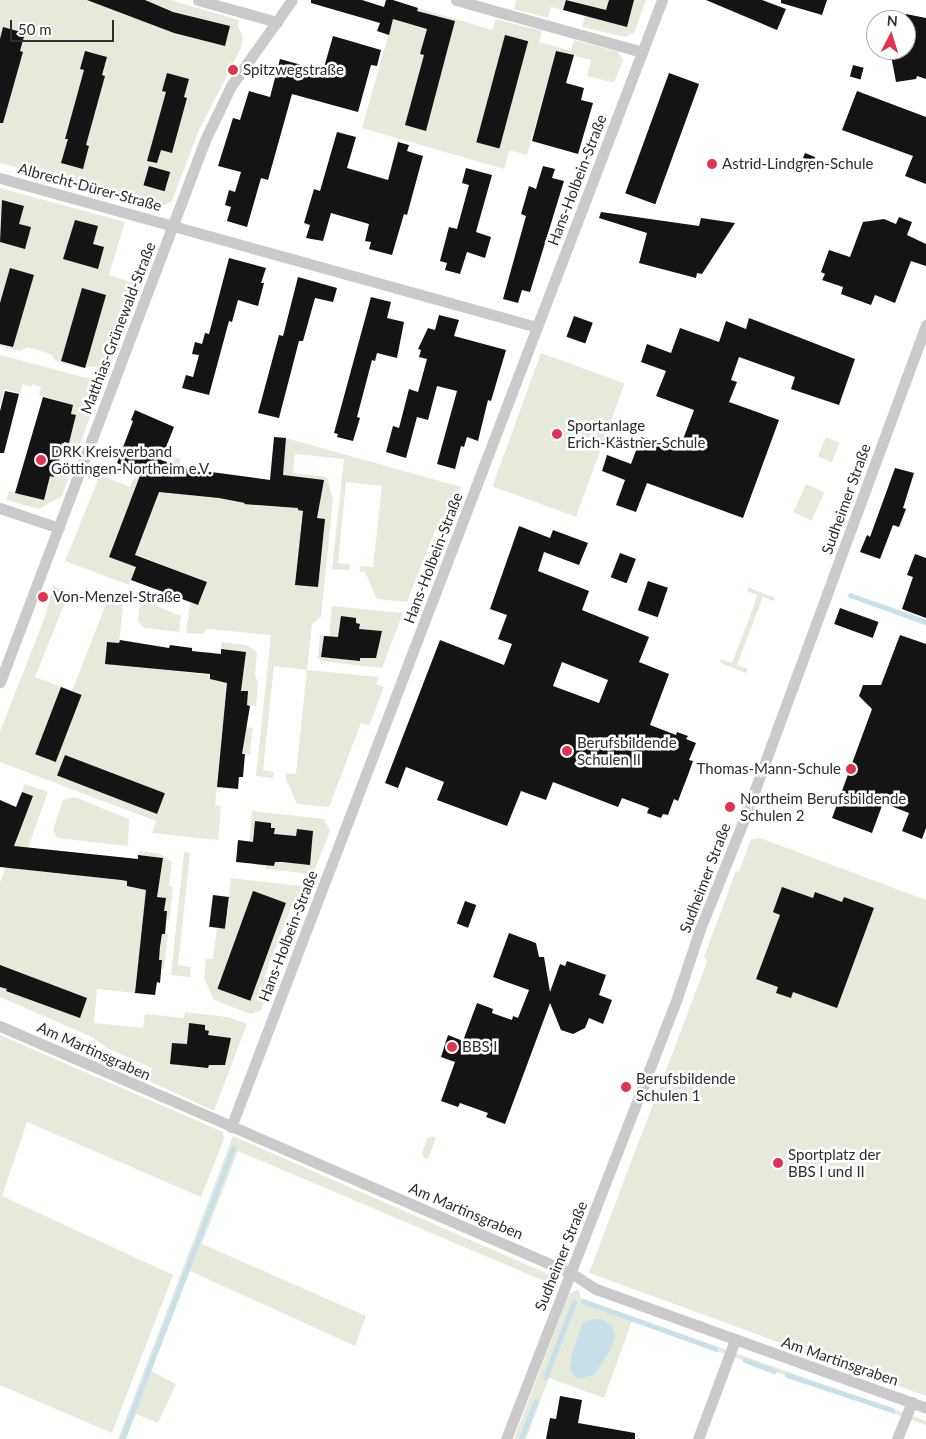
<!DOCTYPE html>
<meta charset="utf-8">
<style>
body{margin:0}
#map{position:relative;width:926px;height:1439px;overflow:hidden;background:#fff;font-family:Lato,sans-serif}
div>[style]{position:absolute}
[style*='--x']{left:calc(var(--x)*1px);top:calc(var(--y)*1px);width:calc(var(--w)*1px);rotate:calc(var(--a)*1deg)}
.green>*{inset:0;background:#e5eadb;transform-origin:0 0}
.water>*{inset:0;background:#c7e0ea}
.stream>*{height:4.5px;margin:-2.25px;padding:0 2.25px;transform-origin:2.25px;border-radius:2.25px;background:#c7e0ea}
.building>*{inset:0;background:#141414;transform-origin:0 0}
.street>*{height:11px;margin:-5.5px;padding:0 5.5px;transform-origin:5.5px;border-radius:5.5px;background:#cacaca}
.dots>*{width:14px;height:14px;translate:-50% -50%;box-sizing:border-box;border:2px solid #fff;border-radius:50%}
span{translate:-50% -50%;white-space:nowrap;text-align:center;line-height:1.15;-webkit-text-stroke:5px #fff;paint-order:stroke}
.poi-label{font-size:15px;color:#2d2d2d}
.left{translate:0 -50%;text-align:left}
.right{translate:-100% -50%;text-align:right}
.street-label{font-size:15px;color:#2d2d2d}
.north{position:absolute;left:866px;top:10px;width:50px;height:50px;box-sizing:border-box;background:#fff;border:1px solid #ababab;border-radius:50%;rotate:5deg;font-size:14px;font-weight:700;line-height:20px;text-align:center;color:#2d2d2d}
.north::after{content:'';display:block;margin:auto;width:18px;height:22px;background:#e0334f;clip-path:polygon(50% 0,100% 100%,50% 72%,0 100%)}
.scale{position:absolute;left:10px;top:20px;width:104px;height:22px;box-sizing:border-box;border:2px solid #2d2d2d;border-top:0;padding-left:6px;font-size:15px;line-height:18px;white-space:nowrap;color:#2d2d2d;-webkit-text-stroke:4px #fff;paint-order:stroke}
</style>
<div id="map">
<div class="green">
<i style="clip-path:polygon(0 0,170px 0,239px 20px,238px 26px,243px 38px,240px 50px,199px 130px,172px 201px,161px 207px,0 163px)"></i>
<i style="clip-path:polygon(516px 0,566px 0,563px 10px,551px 7px,548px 18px,514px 9px)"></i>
<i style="clip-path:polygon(570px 0,646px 0,634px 33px,625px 37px,582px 27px,588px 5px)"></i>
<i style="clip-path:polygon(418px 8px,492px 30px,496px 19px,542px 31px,539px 42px,571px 51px,574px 40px,618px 52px,623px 60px,614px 83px,587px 76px,591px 60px,556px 51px,527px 155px,509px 150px,504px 169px,362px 128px,393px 19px,413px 25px)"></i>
<i style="clip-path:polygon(0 188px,125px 222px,109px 275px,140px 285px,110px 365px,79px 368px,55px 361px,51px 354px,27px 347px,20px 351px,0 346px)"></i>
<i style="left:541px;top:353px;width:89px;height:142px;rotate:20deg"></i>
<i style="clip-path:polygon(0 355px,83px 377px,104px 380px,77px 452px,65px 449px,61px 464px,72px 468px,62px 496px,39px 509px,6px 500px,9px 491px,44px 500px,50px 476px,54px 477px,64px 442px,69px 443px,76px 416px,71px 414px,73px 405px,39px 395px,41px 387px,32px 384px,31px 387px,23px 384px,20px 393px,4px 389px,0 406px)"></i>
<i style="left:826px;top:437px;width:15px;height:21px;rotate:23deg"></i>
<i style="clip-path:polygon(286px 438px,461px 487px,446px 526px,438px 523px,407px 602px,377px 599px,365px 572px,360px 572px,360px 566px,373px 567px,382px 486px,346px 482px,338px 563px,350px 564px,349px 570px,332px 569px,344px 459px,295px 454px,293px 473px,327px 477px,333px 500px,321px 617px,312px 624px,307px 670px,379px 677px,376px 684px,384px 687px,369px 726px,361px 723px,329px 807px,297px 804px,286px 779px,286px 773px,296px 774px,307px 670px,274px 666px,263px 770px,274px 772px,273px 778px,256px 776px,271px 635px,207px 629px,203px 634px,186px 633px,190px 602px,198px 605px,207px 582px,140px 556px,129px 585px,65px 561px,100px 475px,130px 487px,134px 477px,163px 488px,175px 457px,180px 459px,180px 467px,270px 480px,271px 467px,283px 469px)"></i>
<i style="left:806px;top:484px;width:20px;height:31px;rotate:24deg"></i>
<i style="clip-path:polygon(53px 586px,69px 592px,35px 677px,72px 691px,111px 591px,124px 597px,119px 643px,107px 642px,105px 663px,210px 675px,227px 683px,215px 805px,221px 806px,218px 840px,152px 833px,156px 821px,0 762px,0 732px,46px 614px)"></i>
<i style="clip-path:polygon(748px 587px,775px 598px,774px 601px,763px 597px,761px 602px,737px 665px,748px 669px,746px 673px,720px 663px,721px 659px,732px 663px,752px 611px,757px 595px,747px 591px)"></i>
<i style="clip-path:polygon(145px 601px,181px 616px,179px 632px,144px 628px,138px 621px,140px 603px)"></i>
<i style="clip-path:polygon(332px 606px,403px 613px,382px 668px,321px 661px,318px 657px,320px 635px,329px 636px)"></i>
<i style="clip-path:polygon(222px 642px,246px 645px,257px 652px,255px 675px,258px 683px,256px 706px,247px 705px,248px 692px,241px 691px,246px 652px,221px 649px)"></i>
<i style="left:245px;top:727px;width:8px;height:27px;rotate:7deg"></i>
<i style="clip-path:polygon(25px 784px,48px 792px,28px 848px,20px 847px,18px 869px,121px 880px,127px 881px,127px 886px,146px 890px,135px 993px,97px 989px,94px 1023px,143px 1028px,145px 1014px,184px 1018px,185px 1012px,228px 1017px,247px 1024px,214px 1111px,147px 1080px,152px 1068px,109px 1049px,92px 1037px,0 997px,0 882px,33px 796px,22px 792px)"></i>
<i style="clip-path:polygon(75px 797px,129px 819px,128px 846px,57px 838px,53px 830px,63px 800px)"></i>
<i style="clip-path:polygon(252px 811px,324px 819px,330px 831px,313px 874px,265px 869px,266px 865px,274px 866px,275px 862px,291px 863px,296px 836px,288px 835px,287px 838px,274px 837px,275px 829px,271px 828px,271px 823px,256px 821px,254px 842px,249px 842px)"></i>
<i style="clip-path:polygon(760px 838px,926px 900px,926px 1396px,589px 1273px,704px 970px,707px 960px,704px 957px,736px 871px,739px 872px,751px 839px)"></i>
<i style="clip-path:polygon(139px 851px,160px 854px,172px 862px,169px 886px,173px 887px,169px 921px,166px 920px,167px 911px,164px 911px,165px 898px,157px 897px,163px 858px,138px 855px)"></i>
<i style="clip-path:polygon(184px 852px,190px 853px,178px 965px,191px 967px,190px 977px,171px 975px)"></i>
<i style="clip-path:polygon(231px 878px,309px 887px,301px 908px,292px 905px,264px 978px,272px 981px,261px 1010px,251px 1014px,214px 1000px,204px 978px,206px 959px,213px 959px,217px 928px,226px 929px)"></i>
<i style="clip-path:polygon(162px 934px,168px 934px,164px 969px,161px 968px,162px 961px,159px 960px)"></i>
<i style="clip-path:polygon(63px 1030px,83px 1039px,78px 1050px,58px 1043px)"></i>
<i style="clip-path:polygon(0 1035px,223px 1132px,224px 1139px,201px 1197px,27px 1122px,2px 1196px,173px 1275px,112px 1433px,0 1385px)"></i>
<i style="clip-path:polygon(233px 1136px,548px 1274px,554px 1279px,556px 1286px,238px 1151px,202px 1244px,366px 1316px,355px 1346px,190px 1271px,151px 1371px,176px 1384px,158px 1423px,136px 1414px,126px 1439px,118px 1439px)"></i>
<i style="clip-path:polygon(432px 1136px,436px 1138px,428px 1159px,424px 1158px,422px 1153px,427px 1139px)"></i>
<i style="clip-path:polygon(578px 1289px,581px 1298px,926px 1421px,926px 1425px,632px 1321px,604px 1398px,549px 1378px,526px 1439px,514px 1439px,569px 1294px)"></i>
</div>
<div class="water">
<i style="clip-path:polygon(593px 1319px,601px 1319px,611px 1325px,615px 1334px,613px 1345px,594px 1375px,577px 1379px,570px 1369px,572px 1354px,583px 1323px)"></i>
</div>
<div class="stream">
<i style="--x:850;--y:595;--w:81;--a:19.6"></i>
<i style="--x:583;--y:1301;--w:141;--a:19.8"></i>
<i style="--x:745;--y:1360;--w:31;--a:21"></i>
<i style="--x:787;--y:1375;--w:111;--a:18.4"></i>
<i style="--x:545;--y:1378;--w:81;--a:-69.1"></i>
<i style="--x:122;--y:1439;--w:311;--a:-69.1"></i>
<i style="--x:521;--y:1439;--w:40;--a:-69"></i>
</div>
<div class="building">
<i style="clip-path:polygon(87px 0,145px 0,173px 12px,230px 26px,225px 46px,174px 33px)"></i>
<i style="clip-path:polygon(311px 0,362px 0,384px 7px,386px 0,393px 0,418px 8px,417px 11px,455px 21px,426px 131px,405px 125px,424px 55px,420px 54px,427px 29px,393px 19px,389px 35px,377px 31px,380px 23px,311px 3px)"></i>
<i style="clip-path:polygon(566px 0,606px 10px,609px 0,634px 0,627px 27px,563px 10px)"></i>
<i style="clip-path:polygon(706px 0,762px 0,786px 9px,777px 30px)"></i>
<i style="clip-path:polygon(781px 0,827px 0,822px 15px,781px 3px)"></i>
<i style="clip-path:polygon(906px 14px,926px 18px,926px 79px,917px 76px,916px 79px,896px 82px,890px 50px,906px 50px)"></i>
<i style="clip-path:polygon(3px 27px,25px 33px,20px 51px,23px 52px,3px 123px,0 123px,0 39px)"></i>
<i style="left:505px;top:35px;width:24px;height:111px;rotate:15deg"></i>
<i style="clip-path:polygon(333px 36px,381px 50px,377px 66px,371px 65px,358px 112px,292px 94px,268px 180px,261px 178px,247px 227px,227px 221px,231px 207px,225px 205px,229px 190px,235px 192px,241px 172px,218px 166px,233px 118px,240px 120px,249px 91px,270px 97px,280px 59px,323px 71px)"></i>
<i style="clip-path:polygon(85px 51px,107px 57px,102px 75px,105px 76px,86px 145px,89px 146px,83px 169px,61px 163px,68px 139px,65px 139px,84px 70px,80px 69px)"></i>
<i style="clip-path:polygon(556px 51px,574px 55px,566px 83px,584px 88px,581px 100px,593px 103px,578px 154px,532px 141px)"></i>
<i style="left:853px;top:65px;width:11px;height:12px;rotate:15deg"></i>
<i style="clip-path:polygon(167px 73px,189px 79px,184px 97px,187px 98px,172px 153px,161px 150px,157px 163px,147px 161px,166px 92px,162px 91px)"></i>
<i style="left:669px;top:73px;width:32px;height:128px;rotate:20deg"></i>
<i style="clip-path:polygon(857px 91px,926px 117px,926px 184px,905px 176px,913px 156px,842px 130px)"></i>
<i style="clip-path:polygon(337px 132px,356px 137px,347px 168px,388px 180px,398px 142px,409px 145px,407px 151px,423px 156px,407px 215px,404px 214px,392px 255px,369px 249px,371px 242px,365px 241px,369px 224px,331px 213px,323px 241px,306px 238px,310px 225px,304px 223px,314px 189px,320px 191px)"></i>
<i style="left:805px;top:153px;width:11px;height:16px;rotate:22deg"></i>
<i style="left:149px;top:166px;width:22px;height:20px;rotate:16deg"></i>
<i style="clip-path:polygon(543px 166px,555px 169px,552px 178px,564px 181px,530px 292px,522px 290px,518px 303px,503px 299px,526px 216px,521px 214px,529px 186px,536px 189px)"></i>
<i style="clip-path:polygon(466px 168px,492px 175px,476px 232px,491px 237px,485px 258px,467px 252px,460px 274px,445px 270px,447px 263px,440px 261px,449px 227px,457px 229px,469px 185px,462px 183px)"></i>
<i style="clip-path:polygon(2px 200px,24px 206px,19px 224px,31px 227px,25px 249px,0 242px)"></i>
<i style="clip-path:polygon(601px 212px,699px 226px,701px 218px,735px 223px,702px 274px,697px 273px,696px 278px,639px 263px,647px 233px,599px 218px)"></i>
<i style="clip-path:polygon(899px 217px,912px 222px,907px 235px,926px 244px,926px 266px,911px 261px,895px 303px,875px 295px,871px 305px,841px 294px,843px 287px,822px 280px,825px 274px,821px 272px,829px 250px,850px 257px,863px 222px,884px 219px,896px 224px)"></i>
<i style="clip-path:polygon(75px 220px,98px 226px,93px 244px,104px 247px,98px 269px,63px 259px)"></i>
<i style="clip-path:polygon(229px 258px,266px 268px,261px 283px,264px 283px,258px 306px,238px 300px,232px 322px,229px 321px,209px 395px,182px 388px,186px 375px,193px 377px,199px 355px,192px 354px,195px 342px,202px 344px,205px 333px,209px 334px)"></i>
<i style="clip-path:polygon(10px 268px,34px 275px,13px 347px,0 344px,0 303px)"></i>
<i style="clip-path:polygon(298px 277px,337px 288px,333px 302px,315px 298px,303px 341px,299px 341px,279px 418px,258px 413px,279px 335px,283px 336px)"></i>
<i style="left:82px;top:288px;width:25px;height:76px;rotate:16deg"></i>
<i style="clip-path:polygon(371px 297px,391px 302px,387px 318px,404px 322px,397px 358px,377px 353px,375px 361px,372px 360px,357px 417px,360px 418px,353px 441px,337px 437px,338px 434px,334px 433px)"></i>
<i style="clip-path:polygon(439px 315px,459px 320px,454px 336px,506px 350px,491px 401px,488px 400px,478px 441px,467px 437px,464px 447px,461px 446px,455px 469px,437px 464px,457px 391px,437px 386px,428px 420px,417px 417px,406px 458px,386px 452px,393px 426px,399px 428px,409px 389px,418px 392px,427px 359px,419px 357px,421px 350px,418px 349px,428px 328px,435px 330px)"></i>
<i style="left:574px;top:316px;width:20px;height:22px;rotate:20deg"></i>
<i style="clip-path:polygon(749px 318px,855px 359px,839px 405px,791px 389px,795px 377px,739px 357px,731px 380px,737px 382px,729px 402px,779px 420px,743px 518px,647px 483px,636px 512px,616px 505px,625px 480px,602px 471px,607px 455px,631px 464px,641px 437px,679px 450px,694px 410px,656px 396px,666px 371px,641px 362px,647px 344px,671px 353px,680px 328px,719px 342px,726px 321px,746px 329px)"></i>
<i style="clip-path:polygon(5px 391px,19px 394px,4px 453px,0 453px,0 411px)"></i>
<i style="clip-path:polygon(43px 397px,73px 405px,71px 414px,76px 415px,69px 443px,64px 442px,54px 477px,50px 476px,44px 500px,15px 493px)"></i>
<i style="clip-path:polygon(135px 410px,174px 427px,161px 460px,167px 462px,166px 466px,270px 480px,274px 437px,286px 438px,283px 475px,324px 480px,317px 518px,325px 519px,318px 587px,295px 585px,303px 511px,298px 510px,298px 508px,244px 504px,245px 503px,219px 498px,159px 492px,135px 555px,207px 582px,198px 605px,131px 580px,136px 567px,109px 557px,141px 473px,117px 463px,133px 421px,131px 420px)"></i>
<i style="clip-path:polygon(895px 468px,914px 473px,903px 508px,906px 509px,899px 527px,893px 525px,880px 559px,860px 552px,867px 535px,870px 537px)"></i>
<i style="clip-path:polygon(evenodd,519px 526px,550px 538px,553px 530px,588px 543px,579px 565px,544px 552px,538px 571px,589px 591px,582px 610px,649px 637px,639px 662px,669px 674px,650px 725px,676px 735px,677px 732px,688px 736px,686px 739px,696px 743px,689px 760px,693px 761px,688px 775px,678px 801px,674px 799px,668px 815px,663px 814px,661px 818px,647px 813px,649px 808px,622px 798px,618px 807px,553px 782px,546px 800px,521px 791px,507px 826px,437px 800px,444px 782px,406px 767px,398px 788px,385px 783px,440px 640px,504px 665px,512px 644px,498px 639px,507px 615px,490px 609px,519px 526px,562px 662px,608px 680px,599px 703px,553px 686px,562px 662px)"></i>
<i style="left:620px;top:553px;width:17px;height:26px;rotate:21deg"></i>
<i style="clip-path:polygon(915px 554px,926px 558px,926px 618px,902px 609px,913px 577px,907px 575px)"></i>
<i style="left:648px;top:581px;width:21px;height:31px;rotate:19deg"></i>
<i style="left:840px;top:608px;width:41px;height:17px;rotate:20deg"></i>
<i style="clip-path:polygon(341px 616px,356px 618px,356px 623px,360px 624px,359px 629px,382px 631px,376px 658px,360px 658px,360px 661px,321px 657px,324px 636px,338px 637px)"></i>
<i style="clip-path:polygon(900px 635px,926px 644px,926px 828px,922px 839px,902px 831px,909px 813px,883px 803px,872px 833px,832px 818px,872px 709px,859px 696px,863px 685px,881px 685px)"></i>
<i style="clip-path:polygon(120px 640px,169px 648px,170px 645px,192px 648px,192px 651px,221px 654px,221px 649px,246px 652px,241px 691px,248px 691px,247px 705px,250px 706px,242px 754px,245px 754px,243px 777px,239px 777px,238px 789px,217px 787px,227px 683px,210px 679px,210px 674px,105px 664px,107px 642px,119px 643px)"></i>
<i style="left:61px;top:687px;width:22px;height:72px;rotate:21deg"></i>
<i style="left:65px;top:755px;width:107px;height:22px;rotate:21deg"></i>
<i style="clip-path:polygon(22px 792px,33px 796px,14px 846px,138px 859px,138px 855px,163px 858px,157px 897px,166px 898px,164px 911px,167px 911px,165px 934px,162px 934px,160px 947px,159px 960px,162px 960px,160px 983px,157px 982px,155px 995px,135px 993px,146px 890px,127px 886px,127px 881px,121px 880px,0 867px,0 800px,16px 807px)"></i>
<i style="clip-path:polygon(255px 821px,271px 823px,271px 828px,275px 828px,274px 834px,296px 836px,297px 829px,313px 831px,310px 865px,282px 862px,275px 862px,274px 866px,236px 862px,238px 840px,253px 842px)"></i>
<i style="clip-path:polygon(782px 887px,813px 898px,815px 892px,842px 902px,844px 897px,874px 908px,837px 1008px,793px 992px,791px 998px,776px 993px,778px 987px,756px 979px,780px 915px,773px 912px)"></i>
<i style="left:253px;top:891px;width:35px;height:104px;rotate:20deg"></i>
<i style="left:213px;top:895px;width:16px;height:32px;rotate:7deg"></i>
<i style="left:465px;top:901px;width:12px;height:24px;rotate:20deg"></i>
<i style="clip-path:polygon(509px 933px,536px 943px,539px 957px,544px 957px,550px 992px,560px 964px,565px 966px,567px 961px,606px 975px,599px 995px,612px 1000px,603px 1024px,589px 1018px,585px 1028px,573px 1034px,561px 1030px,550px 1003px,505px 1124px,486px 1117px,488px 1113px,460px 1103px,458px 1107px,441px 1101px,455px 1062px,441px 1057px,448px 1035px,463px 1041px,477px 1003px,493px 1009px,492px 1013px,512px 1020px,513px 1016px,518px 1018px,529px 990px,493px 977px)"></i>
<i style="clip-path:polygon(0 965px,87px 998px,80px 1018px,6px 991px,7px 989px,0 987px)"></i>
<i style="clip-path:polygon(189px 1023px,205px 1025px,205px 1030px,209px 1031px,208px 1035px,231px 1038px,225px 1065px,209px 1065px,208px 1068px,170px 1064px,172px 1043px,187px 1044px)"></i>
<i style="clip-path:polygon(560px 1396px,582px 1400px,578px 1423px,635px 1433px,635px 1439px,546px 1439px,550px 1418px,556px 1419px)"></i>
</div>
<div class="street">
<i style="--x:198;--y:0;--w:82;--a:15.6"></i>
<i style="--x:456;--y:0;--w:193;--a:15.6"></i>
<i style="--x:0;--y:178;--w:557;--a:15.51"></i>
<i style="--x:0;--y:508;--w:62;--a:18.7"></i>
<i style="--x:0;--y:682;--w:579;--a:-69.28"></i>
<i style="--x:205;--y:140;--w:60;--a:-64.3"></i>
<i style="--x:231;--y:86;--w:105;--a:-54.7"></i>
<i style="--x:0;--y:1026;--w:622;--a:23.39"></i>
<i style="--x:571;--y:1273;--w:30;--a:33"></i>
<i style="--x:596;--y:1289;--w:351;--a:19.8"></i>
<i style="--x:231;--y:1127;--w:1207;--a:-69.07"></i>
<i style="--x:506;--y:1439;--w:473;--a:-68.8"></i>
<i style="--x:677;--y:998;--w:73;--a:-71.6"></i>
<i style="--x:700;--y:929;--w:115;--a:-68.1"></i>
<i style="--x:743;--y:822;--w:530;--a:-69.79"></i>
<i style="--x:698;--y:1439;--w:106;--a:-69.5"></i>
<i style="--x:897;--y:1439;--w:40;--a:-68"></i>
</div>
<div class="dots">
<i style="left:233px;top:70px;background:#e0334f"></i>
<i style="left:712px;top:164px;background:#e0334f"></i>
<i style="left:557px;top:434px;background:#e0334f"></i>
<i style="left:41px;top:460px;background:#e0334f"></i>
<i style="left:43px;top:597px;background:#e0334f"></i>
<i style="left:567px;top:751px;background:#e0334f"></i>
<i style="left:851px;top:769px;background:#e0334f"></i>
<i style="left:730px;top:807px;background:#e0334f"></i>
<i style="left:452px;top:1047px;background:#e0334f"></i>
<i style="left:626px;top:1087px;background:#e0334f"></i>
<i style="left:778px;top:1163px;background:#e0334f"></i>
</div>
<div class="poi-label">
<span class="left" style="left:243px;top:70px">Spitzwegstraße</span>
<span class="left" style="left:722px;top:164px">Astrid-Lindgren-Schule</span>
<span class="left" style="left:567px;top:434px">Sportanlage<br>Erich-Kästner-Schule</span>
<span class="left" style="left:51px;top:460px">DRK Kreisverband<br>Göttingen-Northeim e.V.</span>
<span class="left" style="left:53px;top:597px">Von-Menzel-Straße</span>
<span class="left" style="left:577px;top:751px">Berufsbildende<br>Schulen II</span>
<span class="right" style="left:841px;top:769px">Thomas-Mann-Schule</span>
<span class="left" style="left:740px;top:807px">Northeim Berufsbildende<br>Schulen 2</span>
<span class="left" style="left:462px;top:1047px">BBS I</span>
<span class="left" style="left:636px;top:1087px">Berufsbildende<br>Schulen 1</span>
<span class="left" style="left:788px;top:1163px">Sportplatz der<br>BBS I und II</span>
</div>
<div class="street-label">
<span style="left:577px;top:180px;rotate:-69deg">Hans-Holbein-Straße</span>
<span style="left:90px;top:187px;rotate:15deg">Albrecht-Dürer-Straße</span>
<span style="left:118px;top:328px;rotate:-69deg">Matthias-Grünewald-Straße</span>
<span style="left:846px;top:499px;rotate:-70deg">Sudheimer Straße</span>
<span style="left:433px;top:558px;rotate:-69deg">Hans-Holbein-Straße</span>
<span style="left:705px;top:878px;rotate:-69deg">Sudheimer Straße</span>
<span style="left:288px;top:936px;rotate:-69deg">Hans-Holbein-Straße</span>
<span style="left:94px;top:1051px;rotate:24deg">Am Martinsgraben</span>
<span style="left:466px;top:1211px;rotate:23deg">Am Martinsgraben</span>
<span style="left:561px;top:1256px;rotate:-68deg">Sudheimer Straße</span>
<span style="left:840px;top:1361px;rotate:19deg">Am Martinsgraben</span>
</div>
<div class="north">N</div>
<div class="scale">50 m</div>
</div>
